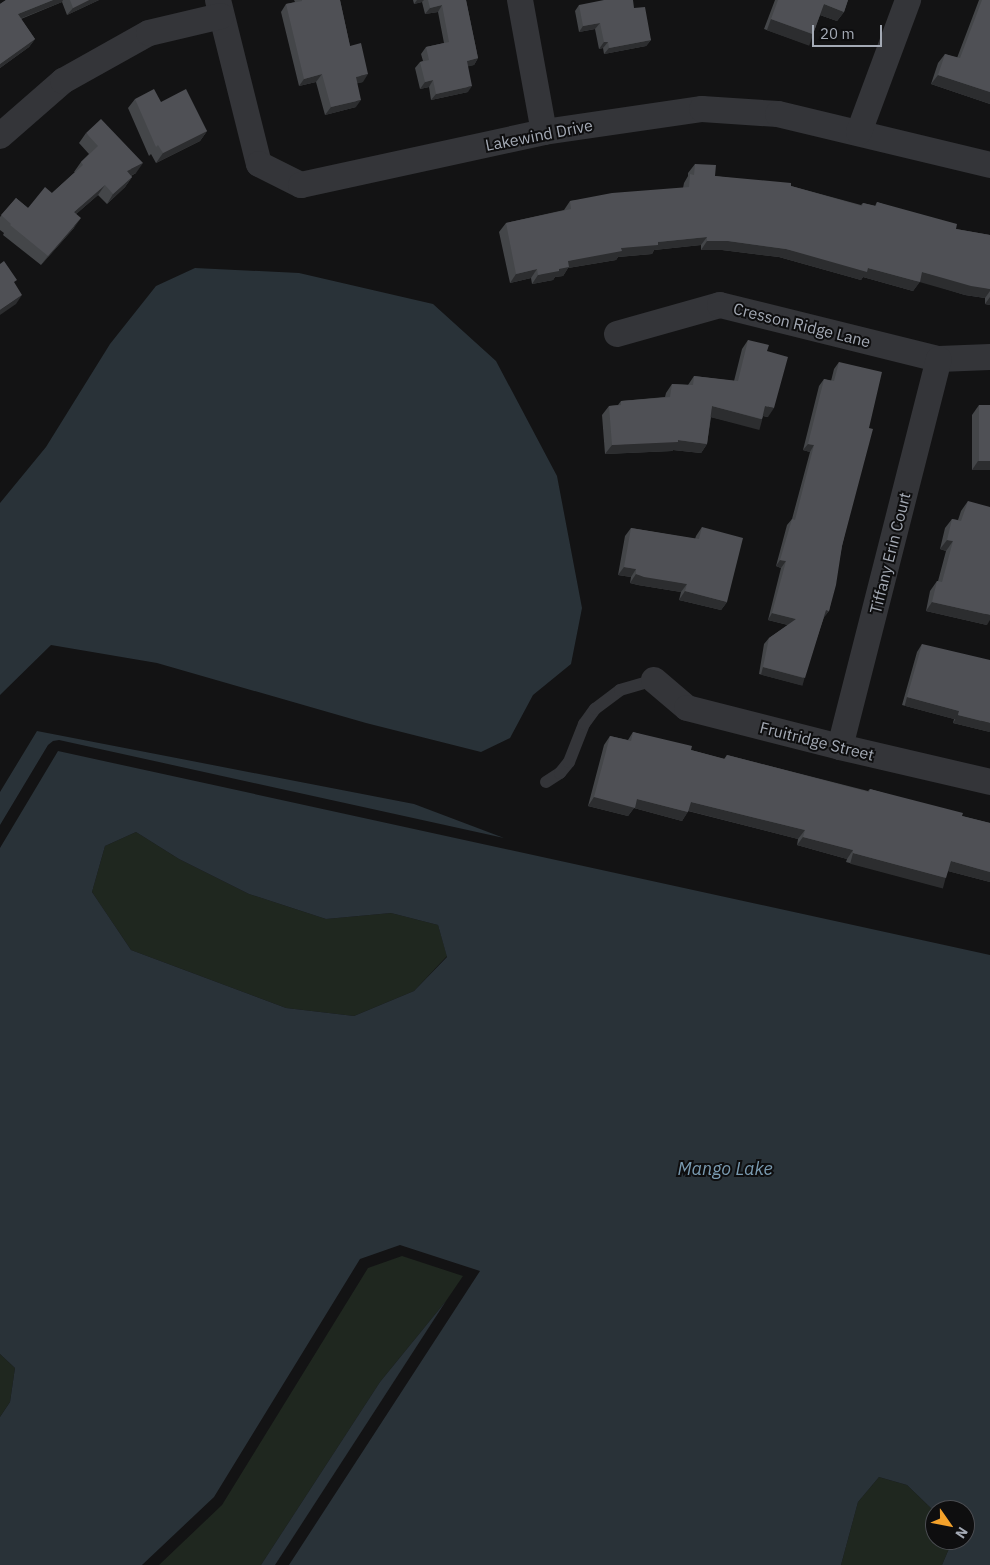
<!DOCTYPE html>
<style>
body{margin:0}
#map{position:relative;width:990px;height:1565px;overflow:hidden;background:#131314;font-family:"IBM Plex Sans",sans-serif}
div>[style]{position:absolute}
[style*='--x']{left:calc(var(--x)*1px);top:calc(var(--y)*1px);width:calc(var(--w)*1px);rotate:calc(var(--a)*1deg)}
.green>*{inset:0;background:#1f271f}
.water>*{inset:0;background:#293238}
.service>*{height:12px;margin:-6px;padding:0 6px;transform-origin:6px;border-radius:6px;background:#343539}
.minor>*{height:26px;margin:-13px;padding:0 13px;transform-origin:13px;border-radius:13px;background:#343539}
.wall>*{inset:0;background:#444649}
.shaded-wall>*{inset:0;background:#2c2d2f;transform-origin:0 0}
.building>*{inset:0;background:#4f5055;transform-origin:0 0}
span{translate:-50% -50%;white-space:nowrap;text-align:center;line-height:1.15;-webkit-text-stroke:4px #0e0e0f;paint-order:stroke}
.street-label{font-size:16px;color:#a4aab5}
.water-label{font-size:18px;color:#7a9bb1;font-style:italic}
.north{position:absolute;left:925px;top:1500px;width:50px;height:50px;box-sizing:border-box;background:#0e0e0f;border:1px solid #4a4c51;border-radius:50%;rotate:123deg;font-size:14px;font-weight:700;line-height:20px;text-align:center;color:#a4aab5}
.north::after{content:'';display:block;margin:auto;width:18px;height:22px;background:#f4a22b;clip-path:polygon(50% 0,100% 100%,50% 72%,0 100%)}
.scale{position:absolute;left:812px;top:25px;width:70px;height:22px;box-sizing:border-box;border:2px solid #a4aab5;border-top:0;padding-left:6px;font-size:15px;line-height:18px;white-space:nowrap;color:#a4aab5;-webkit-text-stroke:4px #0e0e0f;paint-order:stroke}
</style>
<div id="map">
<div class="green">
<i style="clip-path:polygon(136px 832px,179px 859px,249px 894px,326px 919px,391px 913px,438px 925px,447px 956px,414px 991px,354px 1016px,286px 1008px,131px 950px,92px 892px,105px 846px)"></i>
<i style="clip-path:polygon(402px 1256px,463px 1276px,446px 1301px,380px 1382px,261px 1565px,159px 1565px,222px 1505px,368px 1268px)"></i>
<i style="clip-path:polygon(0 1354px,15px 1368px,10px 1402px,0 1417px)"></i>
<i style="clip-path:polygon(879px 1477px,907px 1485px,935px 1512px,935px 1540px,949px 1540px,951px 1544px,942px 1565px,841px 1565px,858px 1502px)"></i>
</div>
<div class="water">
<i style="clip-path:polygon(195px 268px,299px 273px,433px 304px,496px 361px,557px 476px,582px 608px,571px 664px,533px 695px,510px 738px,481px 752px,366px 723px,157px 663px,51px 645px,0 695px,0 503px,46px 447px,110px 344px,156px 286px)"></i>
<i style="clip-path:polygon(37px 731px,414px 804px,504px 838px,59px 740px,53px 741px,48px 745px,0 825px,0 792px)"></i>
<i style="clip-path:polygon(evenodd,58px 751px,990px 955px,990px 1565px,942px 1565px,951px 1544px,949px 1540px,965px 1540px,965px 1510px,935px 1510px,935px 1512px,907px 1485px,879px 1477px,858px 1502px,841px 1565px,289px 1565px,480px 1271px,400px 1245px,360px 1259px,214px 1497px,142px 1565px,0 1565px,0 1417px,10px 1402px,15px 1368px,0 1354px,0 848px,58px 751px,136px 832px,179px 859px,249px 894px,326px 919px,391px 913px,438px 925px,447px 957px,414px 991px,354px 1016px,286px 1008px,131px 950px,92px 892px,105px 846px,136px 832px)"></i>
<i style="clip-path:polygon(446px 1301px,275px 1565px,261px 1565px,380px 1382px)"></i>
</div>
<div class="service">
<i style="--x:546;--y:782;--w:17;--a:-33"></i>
<i style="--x:560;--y:773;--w:14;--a:-51"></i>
<i style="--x:569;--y:762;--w:41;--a:-68.5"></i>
<i style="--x:584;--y:724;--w:19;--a:-54"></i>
<i style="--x:595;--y:709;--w:31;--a:-37"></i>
<i style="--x:620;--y:690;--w:35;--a:-16"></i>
</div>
<div class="minor">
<i style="--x:218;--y:0;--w:169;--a:76"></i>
<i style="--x:259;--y:164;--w:47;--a:26.6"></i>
<i style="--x:301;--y:185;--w:249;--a:-12.3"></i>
<i style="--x:544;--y:132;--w:160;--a:-8.3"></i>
<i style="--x:702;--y:109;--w:76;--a:3.8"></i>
<i style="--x:778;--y:114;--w:218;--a:13.5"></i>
<i style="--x:520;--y:0;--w:134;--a:79.7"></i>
<i style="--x:859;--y:132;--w:141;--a:-69.6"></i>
<i style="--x:0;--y:136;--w:84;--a:-41.1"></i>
<i style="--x:63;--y:81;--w:98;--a:-29.2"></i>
<i style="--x:149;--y:33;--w:74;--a:-13.3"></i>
<i style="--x:617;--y:334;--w:107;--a:-15.7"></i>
<i style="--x:720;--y:305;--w:226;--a:13.9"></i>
<i style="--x:939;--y:359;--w:51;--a:-2.2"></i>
<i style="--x:654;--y:680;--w:43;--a:40.3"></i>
<i style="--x:687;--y:708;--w:158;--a:14.3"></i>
<i style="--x:840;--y:747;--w:154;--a:13.1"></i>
<i style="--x:840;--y:747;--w:400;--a:-75.7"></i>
</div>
<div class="wall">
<i style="clip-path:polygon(6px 0,99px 0,67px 15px,62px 2px,21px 19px,35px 39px,29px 47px,0 68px,0 4px)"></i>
<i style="clip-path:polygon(294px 0,340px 0,350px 46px,363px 82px,357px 83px,356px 107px,325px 115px,316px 82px,299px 86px,281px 12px,286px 4px,295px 2px)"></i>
<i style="clip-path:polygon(413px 0,466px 0,478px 58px,474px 65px,468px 66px,468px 92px,431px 100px,429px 87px,420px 89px,415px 68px,420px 62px,423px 61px,421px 54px,426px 47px,444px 43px,438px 12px,425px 14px,422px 2px,414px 4px)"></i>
<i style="clip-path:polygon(775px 0,848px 0,844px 12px,837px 21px,820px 15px,813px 34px,806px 44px,764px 29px)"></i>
<i style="clip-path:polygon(979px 0,990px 0,990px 104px,931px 84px,938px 63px,945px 54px,957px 58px)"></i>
<i style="clip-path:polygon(579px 5px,634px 8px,651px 40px,646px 46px,604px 54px,603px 48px,599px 49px,595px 29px,579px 32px,575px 11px)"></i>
<i style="clip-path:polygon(135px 99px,161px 102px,207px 131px,200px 141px,156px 163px,151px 154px,149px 156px,128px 108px)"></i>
<i style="clip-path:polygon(86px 133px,136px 173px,131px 176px,132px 177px,125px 187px,107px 204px,98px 195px,76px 214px,74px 228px,41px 265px,3px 235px,4px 233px,0 230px,0 217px,16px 198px,28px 208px,52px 193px,75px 172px,74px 172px,81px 162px,89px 154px,79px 143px)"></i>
<i style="clip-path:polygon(695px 164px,715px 176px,791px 186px,861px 205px,863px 203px,875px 206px,877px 202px,956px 229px,990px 235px,990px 305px,985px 304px,985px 298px,965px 295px,920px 281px,913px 291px,863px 277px,861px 280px,779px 257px,722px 250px,701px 250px,701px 245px,654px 250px,652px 254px,618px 257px,616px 260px,568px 268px,563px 276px,555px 277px,553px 280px,532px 284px,531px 278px,510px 283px,499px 232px,506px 223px,564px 210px,570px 201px,683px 188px,684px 183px,688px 176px,688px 173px)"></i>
<i style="clip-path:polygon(748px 340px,767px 351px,768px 417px,763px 416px,762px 419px,756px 428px,711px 417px,707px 444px,701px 453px,673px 450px,672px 451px,605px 454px,602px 415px,609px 406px,618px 405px,621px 401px,665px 397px,666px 393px,672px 384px,688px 385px,694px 376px,734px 381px,742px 349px)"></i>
<i style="clip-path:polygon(839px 362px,869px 428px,842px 546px,829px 611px,824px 617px,801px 685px,759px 674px,764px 644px,769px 638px,788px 625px,768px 620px,781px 568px,776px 566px,787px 525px,792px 519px,810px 452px,803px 450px,819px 386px,824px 379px,831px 381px,834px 369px)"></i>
<i style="clip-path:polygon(979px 405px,990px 470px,972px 470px,972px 415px)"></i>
<i style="clip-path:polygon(968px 501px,987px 625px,926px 611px,930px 591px,937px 581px,938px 581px,946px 551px,940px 549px,945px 528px,952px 519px,958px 520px,961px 511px)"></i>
<i style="clip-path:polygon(702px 527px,727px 602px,721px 610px,679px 600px,681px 592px,638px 585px,630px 583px,631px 577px,618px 575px,625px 536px,631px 528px,695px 539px,696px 536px)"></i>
<i style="clip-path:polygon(922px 644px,990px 732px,953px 723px,954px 719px,902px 705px,917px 652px)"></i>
<i style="clip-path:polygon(633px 732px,691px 750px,724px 759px,727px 755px,868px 791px,870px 789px,962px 816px,990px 823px,990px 882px,948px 871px,940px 887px,846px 862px,847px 859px,797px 845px,798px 839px,688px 811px,682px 821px,634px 808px,628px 816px,588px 806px,604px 745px,610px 736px,628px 740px)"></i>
</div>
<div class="shaded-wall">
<i style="clip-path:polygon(53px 0,63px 0,62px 2px,12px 22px,18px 14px)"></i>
<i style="clip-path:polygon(89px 0,99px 0,67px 15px,73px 8px)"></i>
<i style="clip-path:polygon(417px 0,424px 0,422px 2px,414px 4px)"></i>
<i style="clip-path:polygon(824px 4px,844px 12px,837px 21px,817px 14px)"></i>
<i style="clip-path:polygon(442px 5px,438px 12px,425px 14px,430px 8px)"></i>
<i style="left:771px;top:19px;width:45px;height:12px;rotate:20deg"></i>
<i style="clip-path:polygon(600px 23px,595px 29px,579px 32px,583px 26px)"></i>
<i style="clip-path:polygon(35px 39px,29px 47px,0 68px,0 64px)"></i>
<i style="clip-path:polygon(651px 40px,646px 46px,604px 54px,609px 48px)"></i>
<i style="clip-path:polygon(604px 42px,608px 42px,603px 48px,599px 49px)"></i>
<i style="clip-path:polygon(478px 58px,474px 65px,462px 68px,467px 61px)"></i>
<i style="clip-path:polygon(322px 74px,316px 82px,299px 86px,304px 79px)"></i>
<i style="clip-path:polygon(368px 74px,363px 82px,351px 85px,356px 77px)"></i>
<i style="clip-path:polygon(938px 75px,990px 92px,990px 104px,931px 84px)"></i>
<i style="clip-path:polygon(433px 80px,429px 87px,420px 89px,425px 82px)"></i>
<i style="clip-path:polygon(472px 86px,468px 92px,431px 100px,436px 94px)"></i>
<i style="clip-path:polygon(361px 100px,356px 107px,325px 115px,331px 107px)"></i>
<i style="clip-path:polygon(207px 131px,200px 141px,156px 163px,163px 153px)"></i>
<i style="clip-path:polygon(143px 163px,136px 173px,120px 181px,127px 171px)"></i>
<i style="clip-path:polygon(132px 177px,125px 187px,107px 204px,113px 194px)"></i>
<i style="clip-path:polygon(105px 185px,98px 195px,67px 222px,74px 212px)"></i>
<i style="clip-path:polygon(81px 218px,74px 228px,41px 265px,48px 256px)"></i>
<i style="clip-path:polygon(707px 237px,701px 245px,654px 250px,652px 254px,618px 257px,616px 260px,568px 268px,563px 276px,555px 277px,553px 280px,532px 284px,538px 275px,559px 269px,568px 261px,621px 248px,658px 242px)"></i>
<i style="clip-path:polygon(707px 241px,728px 241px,786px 249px,868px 268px,920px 282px,913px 291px,863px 277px,861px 280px,779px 257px,722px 250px,701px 250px)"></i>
<i style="clip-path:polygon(537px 269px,531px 278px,510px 283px,516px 274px)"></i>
<i style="clip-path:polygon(922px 272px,990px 289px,990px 291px,985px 298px,965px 295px,916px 281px)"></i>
<i style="clip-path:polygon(22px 295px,16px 304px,0 315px,0 310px)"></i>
<i style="clip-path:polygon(990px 297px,990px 305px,985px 304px)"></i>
<i style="left:712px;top:406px;width:52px;height:11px;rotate:15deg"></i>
<i style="clip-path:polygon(765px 406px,774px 408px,768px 417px,759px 415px)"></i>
<i style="clip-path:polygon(678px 440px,707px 444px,701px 453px,673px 450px,672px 451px,605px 454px,612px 445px)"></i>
<i style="clip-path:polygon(808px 444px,814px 445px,810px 452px,803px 450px)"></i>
<i style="clip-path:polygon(978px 461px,990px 461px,990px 470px,972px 470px)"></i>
<i style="clip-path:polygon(947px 540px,953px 541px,946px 551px,940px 549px)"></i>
<i style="clip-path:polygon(780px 560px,786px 561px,781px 568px,776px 566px)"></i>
<i style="clip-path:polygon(624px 567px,636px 569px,631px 577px,618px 575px)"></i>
<i style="clip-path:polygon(636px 574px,687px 584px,681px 592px,638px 585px,630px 583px)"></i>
<i style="clip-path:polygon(685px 591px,727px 602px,721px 610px,679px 600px)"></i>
<i style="clip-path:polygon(932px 602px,990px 615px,990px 620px,987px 625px,926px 611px)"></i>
<i style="clip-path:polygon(826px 610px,829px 611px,824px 617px,821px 617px)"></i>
<i style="clip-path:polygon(772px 613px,796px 619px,792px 626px,768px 620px)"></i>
<i style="left:763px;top:667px;width:43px;height:8px;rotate:15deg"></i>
<i style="left:907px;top:697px;width:54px;height:9px;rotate:15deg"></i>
<i style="clip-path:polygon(958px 715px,990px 723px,990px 732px,953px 723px)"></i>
<i style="clip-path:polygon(594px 797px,637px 799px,688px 812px,682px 821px,634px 808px,628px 816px,588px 806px)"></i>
<i style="clip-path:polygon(691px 802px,805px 830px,798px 839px,685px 810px)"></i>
<i style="clip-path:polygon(803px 837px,853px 850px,847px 859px,797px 845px)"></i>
<i style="left:853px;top:853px;width:96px;height:11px;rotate:15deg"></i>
<i style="clip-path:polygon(951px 861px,990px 872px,990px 882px,944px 870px)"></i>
</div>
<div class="building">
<i style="clip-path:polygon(6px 0,53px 0,18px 14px,35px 39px,0 64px,0 4px)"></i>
<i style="clip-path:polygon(70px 0,89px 0,73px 8px)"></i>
<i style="clip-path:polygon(302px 0,340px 0,350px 46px,361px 43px,368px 74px,356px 77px,361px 100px,331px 107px,322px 74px,304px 79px,286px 4px,302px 1px)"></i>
<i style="clip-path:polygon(428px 0,466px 0,478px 58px,467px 61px,472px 86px,436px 94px,433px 80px,425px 82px,420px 62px,429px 60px,426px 47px,449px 42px,442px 5px,430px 8px)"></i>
<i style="clip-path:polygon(604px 0,633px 0,634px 8px,645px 7px,651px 40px,609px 48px,608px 42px,604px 42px,600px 23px,583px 26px,579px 5px)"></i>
<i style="clip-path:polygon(778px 0,848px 0,844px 12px,824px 4px,813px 34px,771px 19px)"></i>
<i style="clip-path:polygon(982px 0,990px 0,990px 92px,938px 75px,945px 54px,960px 58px)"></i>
<i style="clip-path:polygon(154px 89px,161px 102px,186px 89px,207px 131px,163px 153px,158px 145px,156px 147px,135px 99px)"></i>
<i style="clip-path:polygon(101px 119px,143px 163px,127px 171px,132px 177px,113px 194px,105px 185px,74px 212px,81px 218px,48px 256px,10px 225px,11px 224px,1px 215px,16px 198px,28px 208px,45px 187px,52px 193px,83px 165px,81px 162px,98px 146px,86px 133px)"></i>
<i style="clip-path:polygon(695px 164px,716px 165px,715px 176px,791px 183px,791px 186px,862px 206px,863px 203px,876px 206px,877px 202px,957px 224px,956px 229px,990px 235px,990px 289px,971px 286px,922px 272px,920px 282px,868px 268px,867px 272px,786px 249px,728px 241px,707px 241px,707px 237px,658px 242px,658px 245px,621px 248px,622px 251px,568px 261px,569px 267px,559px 269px,559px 271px,538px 275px,537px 269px,516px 274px,506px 223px,571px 209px,570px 201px,612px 193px,689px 187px,690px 174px,694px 175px)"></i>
<i style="clip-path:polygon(4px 261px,17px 280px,14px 282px,22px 295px,0 310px,0 264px)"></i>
<i style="clip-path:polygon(748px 340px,769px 345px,767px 351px,788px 357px,774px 408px,765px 406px,762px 419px,712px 406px,707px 444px,678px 440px,678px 442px,612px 445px,609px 406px,621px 405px,621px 401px,670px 397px,672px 384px,693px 385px,694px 376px,738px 381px)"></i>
<i style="clip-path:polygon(839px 362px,882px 372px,869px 428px,873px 429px,842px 546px,836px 585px,829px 611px,826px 610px,805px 678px,763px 667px,769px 638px,796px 619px,772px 613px,786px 561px,780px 560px,792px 519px,795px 520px,814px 445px,808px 444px,824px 379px,834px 381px)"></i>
<i style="left:979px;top:405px;width:11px;height:56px"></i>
<i style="clip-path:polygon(968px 501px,990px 507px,990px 615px,932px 602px,937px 581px,942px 582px,953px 541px,947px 540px,952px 519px,961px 521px)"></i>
<i style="clip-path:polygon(702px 527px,743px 538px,727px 602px,685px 591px,687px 584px,644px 577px,636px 574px,636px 569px,624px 567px,631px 528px,699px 539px)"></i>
<i style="clip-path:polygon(922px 644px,990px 660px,990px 723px,958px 715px,959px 711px,907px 697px)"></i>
<i style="clip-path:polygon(633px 732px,692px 746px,691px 750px,725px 759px,727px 755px,869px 792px,870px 789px,963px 813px,962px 816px,990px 823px,990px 872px,951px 861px,946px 878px,853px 853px,853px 850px,803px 837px,805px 830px,691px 802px,688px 812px,637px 799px,635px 808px,594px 797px,610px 736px,631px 741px)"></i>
</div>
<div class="street-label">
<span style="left:539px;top:135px;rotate:-11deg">Lakewind Drive</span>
<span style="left:802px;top:325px;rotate:14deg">Cresson Ridge Lane</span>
<span style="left:890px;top:553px;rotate:-76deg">Tiffany Erin Court</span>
<span style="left:817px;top:741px;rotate:14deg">Fruitridge Street</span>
</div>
<div class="water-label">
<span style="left:725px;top:1169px">Mango Lake</span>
</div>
<div class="north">N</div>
<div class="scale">20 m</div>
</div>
